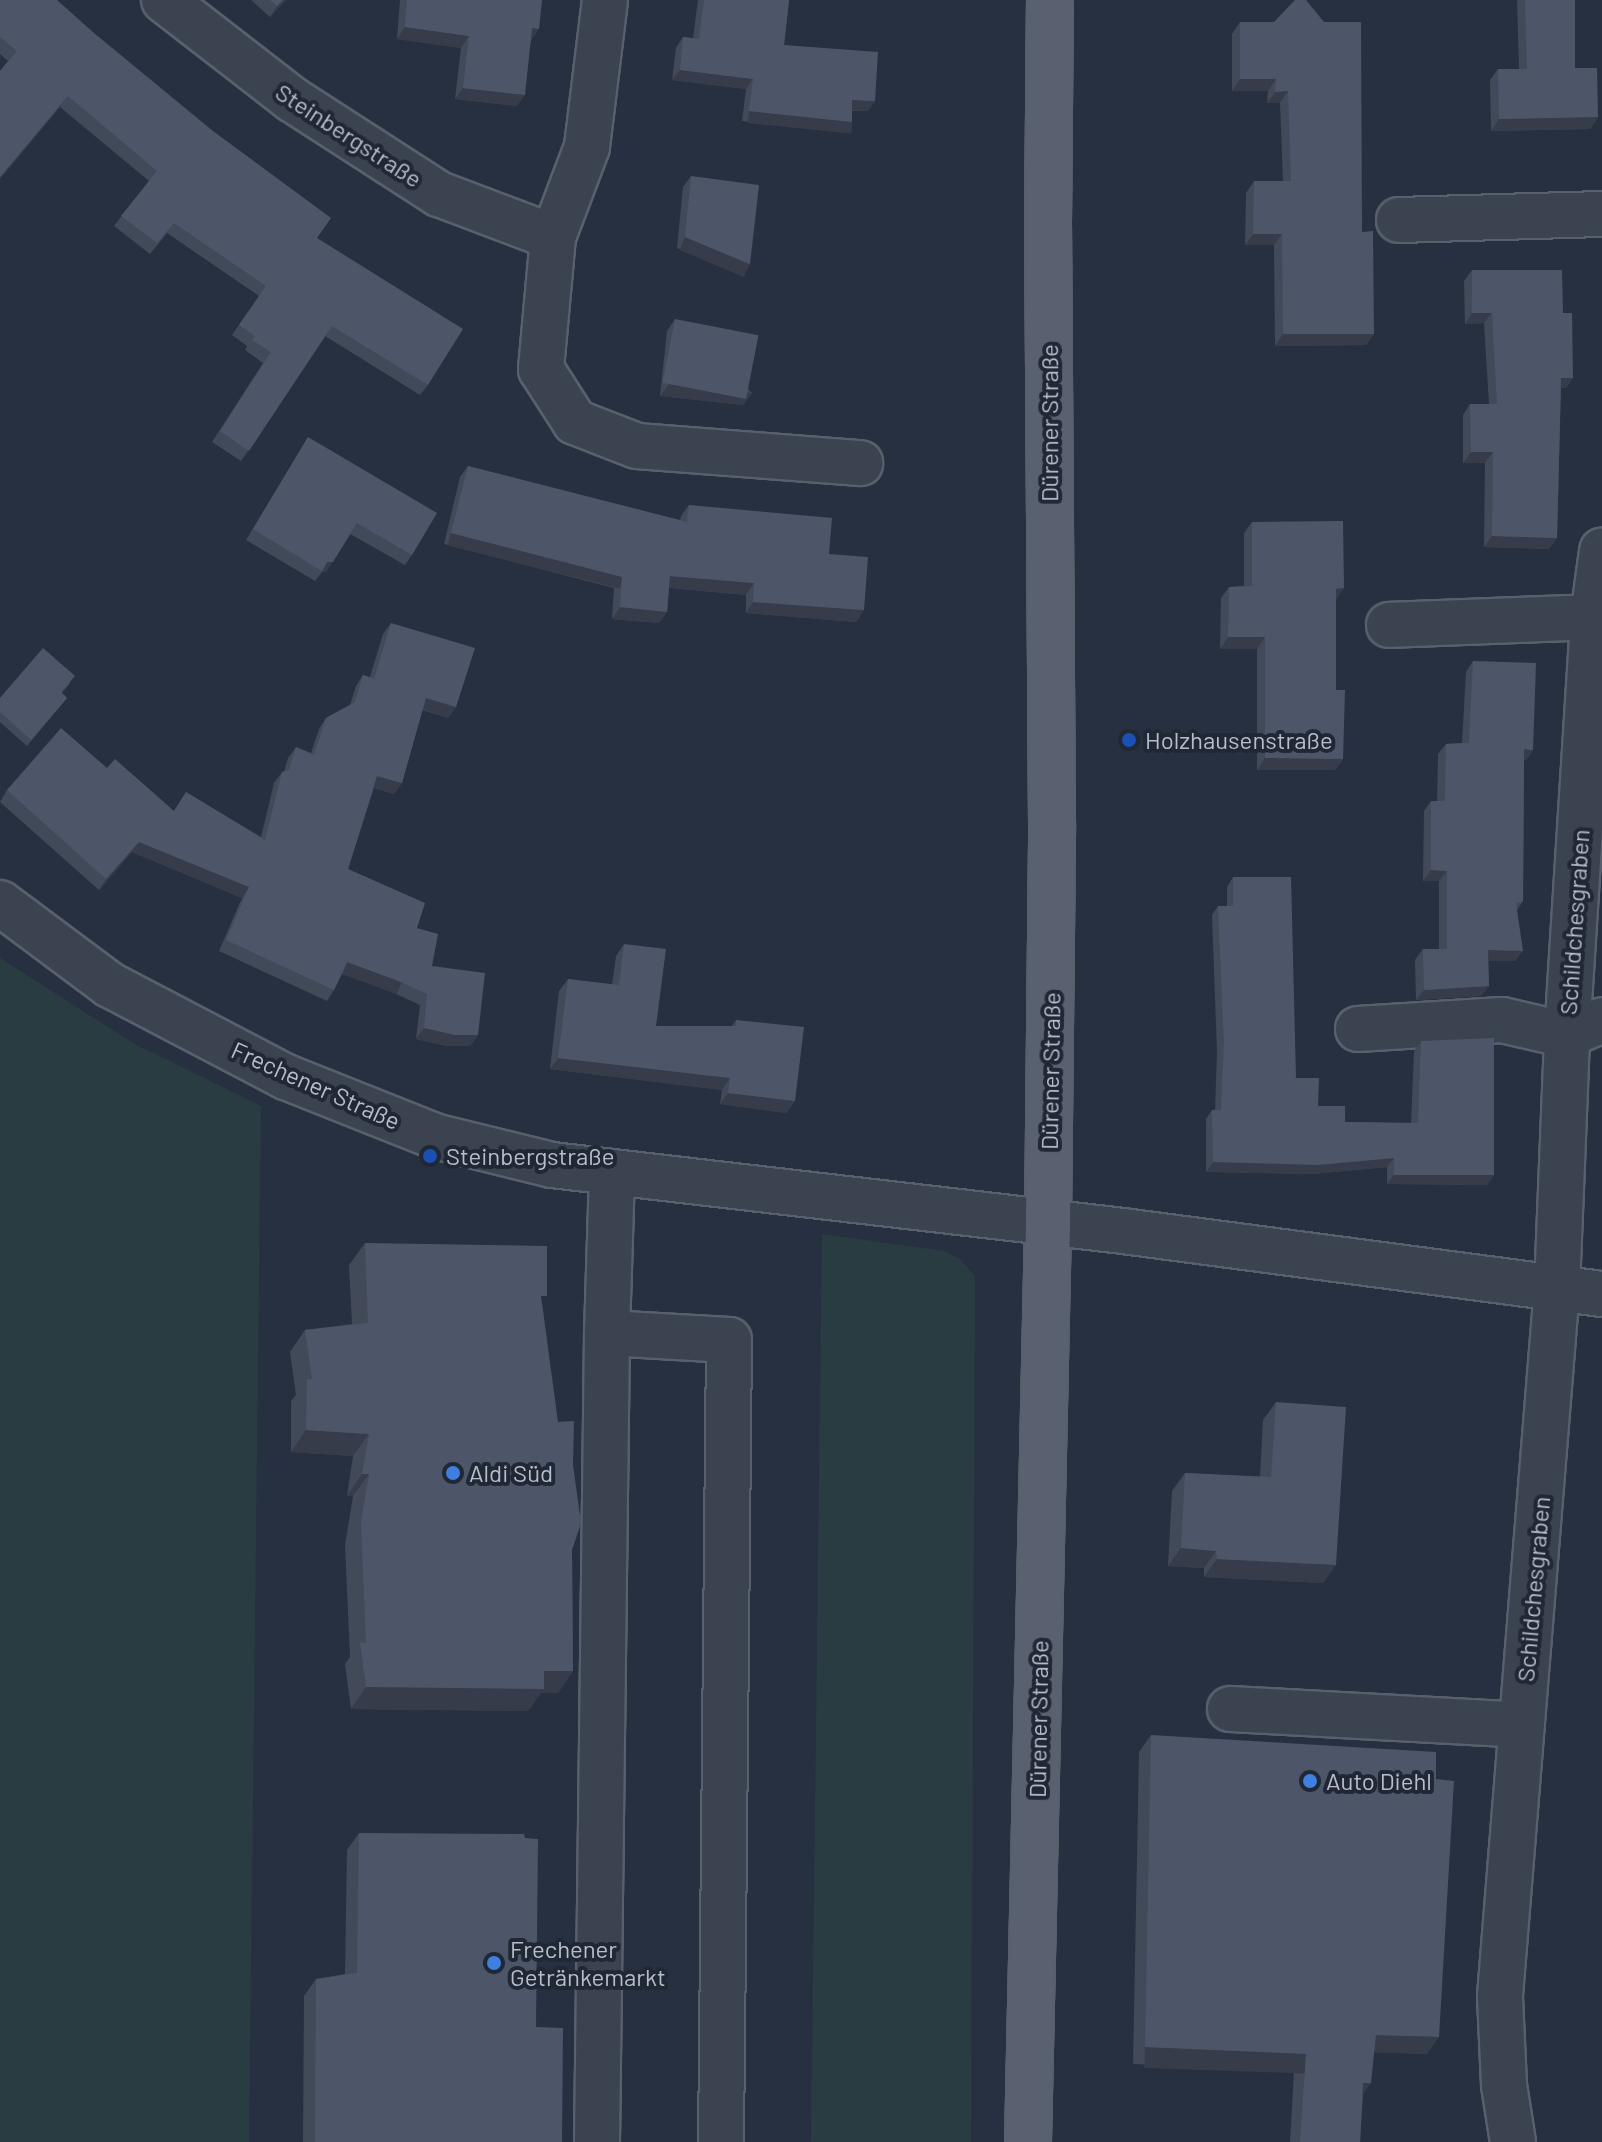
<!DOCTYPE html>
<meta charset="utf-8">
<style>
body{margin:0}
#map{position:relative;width:1602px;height:2142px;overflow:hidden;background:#273040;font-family:Barlow,sans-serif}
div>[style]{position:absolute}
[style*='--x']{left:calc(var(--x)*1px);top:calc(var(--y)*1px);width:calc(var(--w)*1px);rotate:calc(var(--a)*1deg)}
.green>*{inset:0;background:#293c41}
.roads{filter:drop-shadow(2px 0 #59606d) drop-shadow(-2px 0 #59606d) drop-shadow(0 2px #59606d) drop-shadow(0 -2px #59606d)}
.minor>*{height:44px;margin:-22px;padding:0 22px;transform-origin:22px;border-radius:22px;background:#3b4250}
.major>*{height:44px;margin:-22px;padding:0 22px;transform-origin:22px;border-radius:22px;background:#596170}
.wall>*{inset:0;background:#424a5a}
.shaded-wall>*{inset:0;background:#363c4a;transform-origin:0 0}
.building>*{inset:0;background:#4d5669;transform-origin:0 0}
.dots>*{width:22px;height:22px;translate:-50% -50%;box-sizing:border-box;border:4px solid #202735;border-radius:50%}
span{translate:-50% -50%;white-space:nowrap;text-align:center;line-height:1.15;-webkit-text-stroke:8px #202735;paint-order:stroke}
.street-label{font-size:24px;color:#b8bdca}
.poi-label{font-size:24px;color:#b8bdca}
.left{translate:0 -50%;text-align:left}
</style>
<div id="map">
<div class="green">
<i style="clip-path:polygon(0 958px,133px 1043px,261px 1106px,249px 2142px,0 2142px)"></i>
<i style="clip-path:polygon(822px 1234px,945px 1251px,960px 1259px,975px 1276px,971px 2142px,811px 2142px)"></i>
</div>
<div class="roads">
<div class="minor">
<i style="--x:164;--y:0;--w:163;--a:37.8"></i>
<i style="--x:293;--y:100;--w:174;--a:32.8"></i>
<i style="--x:439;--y:194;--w:122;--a:20.7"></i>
<i style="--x:605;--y:0;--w:148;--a:97"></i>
<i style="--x:587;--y:147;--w:96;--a:110.7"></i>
<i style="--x:553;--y:237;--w:133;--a:95.2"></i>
<i style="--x:541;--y:369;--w:63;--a:57.3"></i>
<i style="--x:575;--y:422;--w:66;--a:21.2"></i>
<i style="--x:637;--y:446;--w:224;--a:4.4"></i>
<i style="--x:1399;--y:220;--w:203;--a:-1.7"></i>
<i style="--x:1389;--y:625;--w:204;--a:-2.2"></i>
<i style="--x:0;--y:903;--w:137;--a:36.7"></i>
<i style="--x:110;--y:985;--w:199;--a:27.6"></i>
<i style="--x:286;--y:1077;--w:159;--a:21.7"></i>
<i style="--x:434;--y:1136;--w:122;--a:13.8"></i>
<i style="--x:552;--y:1165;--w:575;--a:6.59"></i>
<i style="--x:1123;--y:1231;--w:483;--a:7.5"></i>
<i style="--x:1358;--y:1029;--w:144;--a:-3.6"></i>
<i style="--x:1502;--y:1020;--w:67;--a:13"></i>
<i style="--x:1567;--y:1035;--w:38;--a:-23"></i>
<i style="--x:607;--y:1333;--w:122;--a:3.3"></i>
<i style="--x:729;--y:1340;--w:802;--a:90.57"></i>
<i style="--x:1230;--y:1709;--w:292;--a:3.1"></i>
<i style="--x:597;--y:2142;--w:809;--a:-89.29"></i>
<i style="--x:607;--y:1333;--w:161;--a:-88.2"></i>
<i style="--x:1513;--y:2142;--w:58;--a:-99"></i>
<i style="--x:1504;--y:2085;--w:89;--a:-92.6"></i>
<i style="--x:1500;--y:1996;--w:710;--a:-85.4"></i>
<i style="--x:1557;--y:1288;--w:253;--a:-87.7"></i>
<i style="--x:1567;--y:1035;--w:419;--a:-86.4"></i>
<i style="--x:1593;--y:617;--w:67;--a:-82.2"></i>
</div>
<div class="major">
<i style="--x:1028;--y:2142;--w:920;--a:-88.75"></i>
<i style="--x:1048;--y:1222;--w:399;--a:-89.4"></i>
<i style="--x:1052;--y:823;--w:598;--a:-90.38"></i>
<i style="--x:1048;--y:225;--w:225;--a:-89.5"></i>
</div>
</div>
<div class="wall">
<i style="clip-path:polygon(0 0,317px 238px,428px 385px,420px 395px,325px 336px,241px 461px,212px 442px,263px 363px,245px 350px,247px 346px,232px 335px,259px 296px,167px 233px,150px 254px,114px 226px,149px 181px,60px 107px,0 179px,0 71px,8px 61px,0 54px)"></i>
<i style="clip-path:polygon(251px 0,286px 0,270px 17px)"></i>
<i style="clip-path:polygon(400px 0,542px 0,531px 41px,517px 106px,455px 99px,461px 48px,397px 39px)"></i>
<i style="clip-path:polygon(698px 0,789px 0,784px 45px,875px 101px,868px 111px,852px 111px,845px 132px,742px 121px,746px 89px,672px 80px,676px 48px,683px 37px,693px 38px)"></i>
<i style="clip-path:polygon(1517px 0,1575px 0,1575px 68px,1598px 117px,1590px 129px,1491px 131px,1490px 80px,1498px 69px,1519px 69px)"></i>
<i style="clip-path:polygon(1240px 22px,1274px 22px,1362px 232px,1374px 334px,1366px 345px,1275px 346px,1274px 245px,1245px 245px,1246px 193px,1254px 181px,1283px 181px,1280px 103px,1267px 103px,1268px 91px,1232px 91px,1232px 34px)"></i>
<i style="clip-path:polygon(691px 176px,750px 264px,743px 275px,677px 248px,683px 187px)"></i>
<i style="clip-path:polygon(1472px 270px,1563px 313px,1573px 378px,1566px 388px,1561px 388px,1557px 538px,1549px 549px,1484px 547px,1485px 463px,1463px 463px,1463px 415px,1470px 404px,1489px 404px,1484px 323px,1465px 324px,1464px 281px)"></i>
<i style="clip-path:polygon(675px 319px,752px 393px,743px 405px,660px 396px,667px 331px)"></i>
<i style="clip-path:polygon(308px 437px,412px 555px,405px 565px,350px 534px,326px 572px,322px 572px,315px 581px,246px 540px)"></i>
<i style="clip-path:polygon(468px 466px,680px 520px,681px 516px,689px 505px,829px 554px,864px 610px,856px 622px,746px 613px,746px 595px,669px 588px,667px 612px,659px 623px,612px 619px,614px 588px,444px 544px,460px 477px)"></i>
<i style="clip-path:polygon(1252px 522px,1336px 600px,1336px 690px,1343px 759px,1335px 770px,1257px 770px,1257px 649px,1220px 649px,1221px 598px,1229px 587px,1244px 586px,1244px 533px)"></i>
<i style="clip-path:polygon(391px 623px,456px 707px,448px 718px,422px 710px,402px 783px,394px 794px,374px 788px,348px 869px,417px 928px,432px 966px,478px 1035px,470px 1046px,447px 1046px,416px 1039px,420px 1005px,394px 993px,342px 974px,334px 990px,327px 1001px,219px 951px,242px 898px,132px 852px,99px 890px,0 802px,7px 790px,107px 768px,174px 811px,186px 792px,261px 837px,274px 783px,282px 772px,284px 772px,288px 758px,296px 747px,311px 753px,319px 729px,326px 718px,350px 705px,356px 686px,363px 675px,370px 677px,383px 634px)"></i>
<i style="clip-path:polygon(1473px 661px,1533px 750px,1526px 760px,1524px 760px,1523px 901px,1517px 910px,1515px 961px,1488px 961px,1489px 986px,1481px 996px,1416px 1000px,1415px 960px,1423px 949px,1439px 949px,1439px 881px,1423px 881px,1424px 811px,1431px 801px,1437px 801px,1438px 754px,1446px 744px,1462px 743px,1466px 672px)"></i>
<i style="clip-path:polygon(71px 682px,62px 693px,67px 698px,27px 746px,0 722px,0 698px)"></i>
<i style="clip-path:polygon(1233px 877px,1296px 1078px,1318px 1106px,1345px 1122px,1411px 1123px,1414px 1051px,1421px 1041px,1494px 1175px,1487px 1185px,1387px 1184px,1387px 1167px,1312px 1174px,1206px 1172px,1206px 1119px,1212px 1110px,1215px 1110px,1217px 1052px,1212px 915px,1218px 906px,1227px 906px,1227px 887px)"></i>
<i style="clip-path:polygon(624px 944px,656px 1026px,732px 1026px,736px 1020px,795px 1101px,786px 1113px,720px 1104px,722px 1090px,550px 1069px,559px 991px,568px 979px,612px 985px,616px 956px)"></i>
<i style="clip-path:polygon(365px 1243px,542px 1303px,572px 1550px,573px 1671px,558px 1693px,541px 1693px,528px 1711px,351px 1709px,345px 1664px,350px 1657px,345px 1545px,353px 1496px,347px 1496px,353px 1456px,291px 1452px,291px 1401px,296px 1395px,290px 1352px,305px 1330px,352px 1324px,349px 1265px)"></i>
<i style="clip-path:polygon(1276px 1402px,1323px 1583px,1204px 1577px,1204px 1568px,1168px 1566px,1172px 1491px,1185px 1473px,1260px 1477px,1263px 1420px)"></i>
<i style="clip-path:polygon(1151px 1735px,1427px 2054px,1374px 2052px,1363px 2095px,1360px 2142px,1290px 2142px,1294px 2071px,1133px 2064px,1139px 1752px)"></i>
<i style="clip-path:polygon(359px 1833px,536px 2027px,562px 2142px,303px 2142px,304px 1996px,316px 1979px,345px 1974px,347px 1850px)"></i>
</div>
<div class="shaded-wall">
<i style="clip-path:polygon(283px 0,286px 0,270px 17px,277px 6px)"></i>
<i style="clip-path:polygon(405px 27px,469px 36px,461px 48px,397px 39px)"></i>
<i style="clip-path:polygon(532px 28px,539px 29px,531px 41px)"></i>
<i style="clip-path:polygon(680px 70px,753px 79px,746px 89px,672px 80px)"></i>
<i style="clip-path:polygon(1240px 79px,1276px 79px,1268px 91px,1232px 91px)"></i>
<i style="clip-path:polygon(463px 88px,525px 95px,517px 106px,455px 99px)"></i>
<i style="clip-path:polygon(1288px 91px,1280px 103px,1267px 103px,1275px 92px)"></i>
<i style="clip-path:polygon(68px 96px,60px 107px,0 179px,0 177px)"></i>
<i style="clip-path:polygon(852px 100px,875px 101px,868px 111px,845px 110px)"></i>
<i style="left:749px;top:111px;width:104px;height:12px;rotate:6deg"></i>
<i style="clip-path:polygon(1598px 117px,1590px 129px,1491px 131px,1499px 119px)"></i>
<i style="clip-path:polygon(1253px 234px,1282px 234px,1274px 245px,1245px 245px)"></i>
<i style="left:685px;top:237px;width:70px;height:14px;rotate:23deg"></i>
<i style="clip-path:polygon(1472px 313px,1492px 313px,1484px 323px,1465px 324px)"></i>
<i style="clip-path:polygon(1283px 334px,1374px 334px,1366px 345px,1275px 346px)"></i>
<i style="clip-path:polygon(1561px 378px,1573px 378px,1566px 388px,1554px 388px)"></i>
<i style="clip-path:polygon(669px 384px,752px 393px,743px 405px,660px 396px)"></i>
<i style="clip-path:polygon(1471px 452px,1493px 452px,1485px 463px,1463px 463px)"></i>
<i style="left:451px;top:533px;width:177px;height:13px;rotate:14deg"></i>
<i style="clip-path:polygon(1492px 536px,1557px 538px,1549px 549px,1484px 547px)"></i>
<i style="clip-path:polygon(327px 562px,333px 562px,326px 572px,322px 572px)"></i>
<i style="clip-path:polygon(670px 576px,754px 583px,746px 595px,662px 587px)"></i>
<i style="clip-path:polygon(1344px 588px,1336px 600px,1336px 589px)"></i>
<i style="clip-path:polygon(753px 602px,864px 610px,856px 622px,746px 613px)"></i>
<i style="clip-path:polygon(620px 607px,667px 612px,659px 623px,612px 619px)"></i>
<i style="clip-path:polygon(1228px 637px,1265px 637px,1257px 649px,1220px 649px)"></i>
<i style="clip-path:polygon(426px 698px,456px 707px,448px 718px,418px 708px)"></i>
<i style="clip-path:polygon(1524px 749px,1533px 750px,1526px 760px,1516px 760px)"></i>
<i style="clip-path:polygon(1265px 758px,1343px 759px,1335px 770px,1257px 770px)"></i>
<i style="clip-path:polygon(377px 776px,402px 783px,394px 794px,370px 787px)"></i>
<i style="clip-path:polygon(139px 842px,249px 887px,242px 898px,132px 852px,99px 890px,106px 879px)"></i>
<i style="clip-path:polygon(1431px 870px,1447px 871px,1439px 881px,1423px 881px)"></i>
<i style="clip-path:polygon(1488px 950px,1523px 951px,1515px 961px,1480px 961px)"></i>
<i style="left:347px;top:962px;width:58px;height:13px;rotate:20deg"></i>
<i style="clip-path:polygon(1489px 986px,1481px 996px,1416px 1000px,1424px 990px)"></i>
<i style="clip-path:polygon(424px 1028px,478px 1035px,470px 1046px,447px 1046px,416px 1039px)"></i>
<i style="clip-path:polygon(558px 1058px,730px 1078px,722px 1090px,550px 1069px)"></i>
<i style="clip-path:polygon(728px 1093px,795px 1101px,786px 1113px,720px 1104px)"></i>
<i style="clip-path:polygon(1394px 1158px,1387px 1167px,1312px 1174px,1206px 1172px,1213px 1162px)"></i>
<i style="clip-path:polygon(1394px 1175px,1494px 1175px,1487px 1185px,1387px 1184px)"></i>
<i style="clip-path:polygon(306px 1430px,369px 1434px,353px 1456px,291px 1452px)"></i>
<i style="clip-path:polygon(362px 1474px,369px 1474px,353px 1496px,347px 1496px)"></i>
<i style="clip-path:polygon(1181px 1548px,1216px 1551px,1204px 1568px,1168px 1566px)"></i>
<i style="clip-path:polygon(1217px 1559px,1336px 1565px,1323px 1583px,1204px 1577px)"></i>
<i style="clip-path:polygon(544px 1671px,573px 1671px,558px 1693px,541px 1693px,528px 1711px,351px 1709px,366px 1687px)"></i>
<i style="clip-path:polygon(1376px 2035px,1439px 2037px,1427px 2054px,1364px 2052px)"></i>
<i style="left:1145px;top:2047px;width:161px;height:21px;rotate:2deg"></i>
<i style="clip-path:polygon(1363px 2083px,1371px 2083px,1359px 2100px)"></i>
</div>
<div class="building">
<i style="clip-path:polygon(0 0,57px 0,94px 33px,213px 131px,331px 218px,317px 238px,463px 329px,428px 385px,332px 326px,249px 451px,220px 431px,271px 352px,252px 340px,255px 336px,239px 325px,266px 286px,174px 223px,157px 243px,121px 216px,157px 171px,68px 96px,0 177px,0 71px,17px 51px,0 37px)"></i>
<i style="clip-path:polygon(270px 0,283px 0,277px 6px)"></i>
<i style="clip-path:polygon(407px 0,542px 0,539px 29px,532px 28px,525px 95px,463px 88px,469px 36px,405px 27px)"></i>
<i style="clip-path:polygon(704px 0,789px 0,784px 45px,878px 52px,875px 101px,852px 100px,852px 122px,749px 111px,753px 79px,680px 70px,683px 37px,699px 39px)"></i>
<i style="clip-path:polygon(1295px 0,1306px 0,1324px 22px,1361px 22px,1362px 232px,1373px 231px,1374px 334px,1283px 334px,1282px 234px,1253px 234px,1254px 181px,1291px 181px,1288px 91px,1275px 92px,1276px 79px,1240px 79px,1240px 22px,1274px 22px)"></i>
<i style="clip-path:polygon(1525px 0,1575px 0,1575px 68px,1597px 68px,1598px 117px,1499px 119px,1498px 69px,1527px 69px)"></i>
<i style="clip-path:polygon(691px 176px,759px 185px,750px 264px,685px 237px)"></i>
<i style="clip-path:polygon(1472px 270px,1562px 270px,1563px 313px,1572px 313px,1573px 378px,1561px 378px,1557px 538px,1492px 536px,1493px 452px,1471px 452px,1470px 404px,1497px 404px,1492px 313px,1472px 313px)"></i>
<i style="left:675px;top:319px;width:85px;height:65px;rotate:11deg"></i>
<i style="clip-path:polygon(308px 437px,437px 513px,412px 555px,357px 523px,333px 562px,327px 562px,322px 571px,253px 529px)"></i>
<i style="clip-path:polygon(468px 466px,687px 522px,689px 505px,832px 518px,829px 554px,868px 557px,864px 610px,753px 602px,754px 583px,670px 576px,667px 612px,620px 607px,622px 577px,451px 533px)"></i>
<i style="clip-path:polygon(1343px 521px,1344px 588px,1336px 589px,1336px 690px,1345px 690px,1343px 759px,1265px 758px,1265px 637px,1228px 637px,1229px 587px,1252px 586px,1252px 522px)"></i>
<i style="clip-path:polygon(391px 623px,475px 648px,456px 707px,426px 698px,402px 783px,377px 776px,348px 869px,425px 903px,417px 928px,438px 934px,432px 966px,485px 973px,478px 1035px,455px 1035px,424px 1028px,427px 994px,401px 982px,347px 962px,334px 990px,226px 940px,249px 887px,139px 842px,106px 879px,7px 790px,61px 728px,107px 768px,115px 759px,174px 811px,186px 792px,265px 840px,282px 772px,289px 770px,296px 747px,314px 755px,326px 718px,355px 702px,363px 675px,374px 679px)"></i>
<i style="clip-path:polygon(43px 648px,75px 676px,61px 692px,67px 698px,31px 740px,0 712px,0 698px)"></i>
<i style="clip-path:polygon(1473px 661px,1536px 663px,1533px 750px,1524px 749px,1523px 901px,1516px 903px,1523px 951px,1488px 950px,1489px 986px,1424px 990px,1423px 949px,1447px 949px,1447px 871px,1431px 870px,1431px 801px,1445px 801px,1446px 744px,1469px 743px)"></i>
<i style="clip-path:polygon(1233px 877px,1291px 877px,1296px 1078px,1319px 1078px,1318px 1106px,1345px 1106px,1345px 1122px,1418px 1123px,1421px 1041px,1494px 1038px,1494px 1175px,1394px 1175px,1394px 1158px,1318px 1165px,1213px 1162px,1212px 1110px,1221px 1110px,1224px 1042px,1218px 906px,1233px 906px)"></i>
<i style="clip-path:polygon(624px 944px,666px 949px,656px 1026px,736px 1026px,736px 1020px,804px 1027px,795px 1101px,728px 1093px,730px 1078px,558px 1058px,568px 979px,619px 985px)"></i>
<i style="clip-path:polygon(365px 1243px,547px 1246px,547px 1296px,541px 1296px,558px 1422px,574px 1421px,573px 1465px,581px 1523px,572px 1550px,573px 1671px,544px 1671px,544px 1689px,366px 1687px,360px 1642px,366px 1643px,361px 1523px,369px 1474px,362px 1474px,369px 1434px,306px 1430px,307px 1379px,312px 1379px,305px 1330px,368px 1323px)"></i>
<i style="clip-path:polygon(1276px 1402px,1346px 1407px,1336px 1565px,1217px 1559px,1216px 1551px,1181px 1548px,1185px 1473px,1271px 1477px)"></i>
<i style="clip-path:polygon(1151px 1735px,1436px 1752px,1436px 1779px,1454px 1781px,1439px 2037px,1376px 2035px,1371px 2083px,1363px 2083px,1360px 2142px,1300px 2142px,1306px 2054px,1145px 2047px)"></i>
<i style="clip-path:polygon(359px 1833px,524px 1834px,525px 1838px,538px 1839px,536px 2027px,563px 2028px,562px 2142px,315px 2142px,316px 1979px,357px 1973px)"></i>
</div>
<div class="dots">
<i style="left:1129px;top:740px;background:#1a4fb4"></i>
<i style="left:430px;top:1156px;background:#1a4fb4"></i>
<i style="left:453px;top:1473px;background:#3f7fe0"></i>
<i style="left:1310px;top:1781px;background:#3f7fe0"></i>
<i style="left:494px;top:1963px;background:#3f7fe0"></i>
</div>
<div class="street-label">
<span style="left:349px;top:135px;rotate:33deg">Steinbergstraße</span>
<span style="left:1049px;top:423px;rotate:-90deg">Dürener Straße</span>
<span style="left:1574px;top:922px;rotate:-86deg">Schildchesgraben</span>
<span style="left:1050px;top:1071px;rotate:-89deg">Dürener Straße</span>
<span style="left:316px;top:1085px;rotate:24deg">Frechener Straße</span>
<span style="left:1533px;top:1589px;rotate:-85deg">Schildchesgraben</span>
<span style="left:1038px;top:1719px;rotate:-89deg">Dürener Straße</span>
</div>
<div class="poi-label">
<span class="left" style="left:1145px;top:740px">Holzhausenstraße</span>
<span class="left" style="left:446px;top:1156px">Steinbergstraße</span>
<span class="left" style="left:469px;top:1473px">Aldi Süd</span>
<span class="left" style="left:1326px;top:1781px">Auto Diehl</span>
<span class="left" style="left:510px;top:1963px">Frechener<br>Getränkemarkt</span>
</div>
</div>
